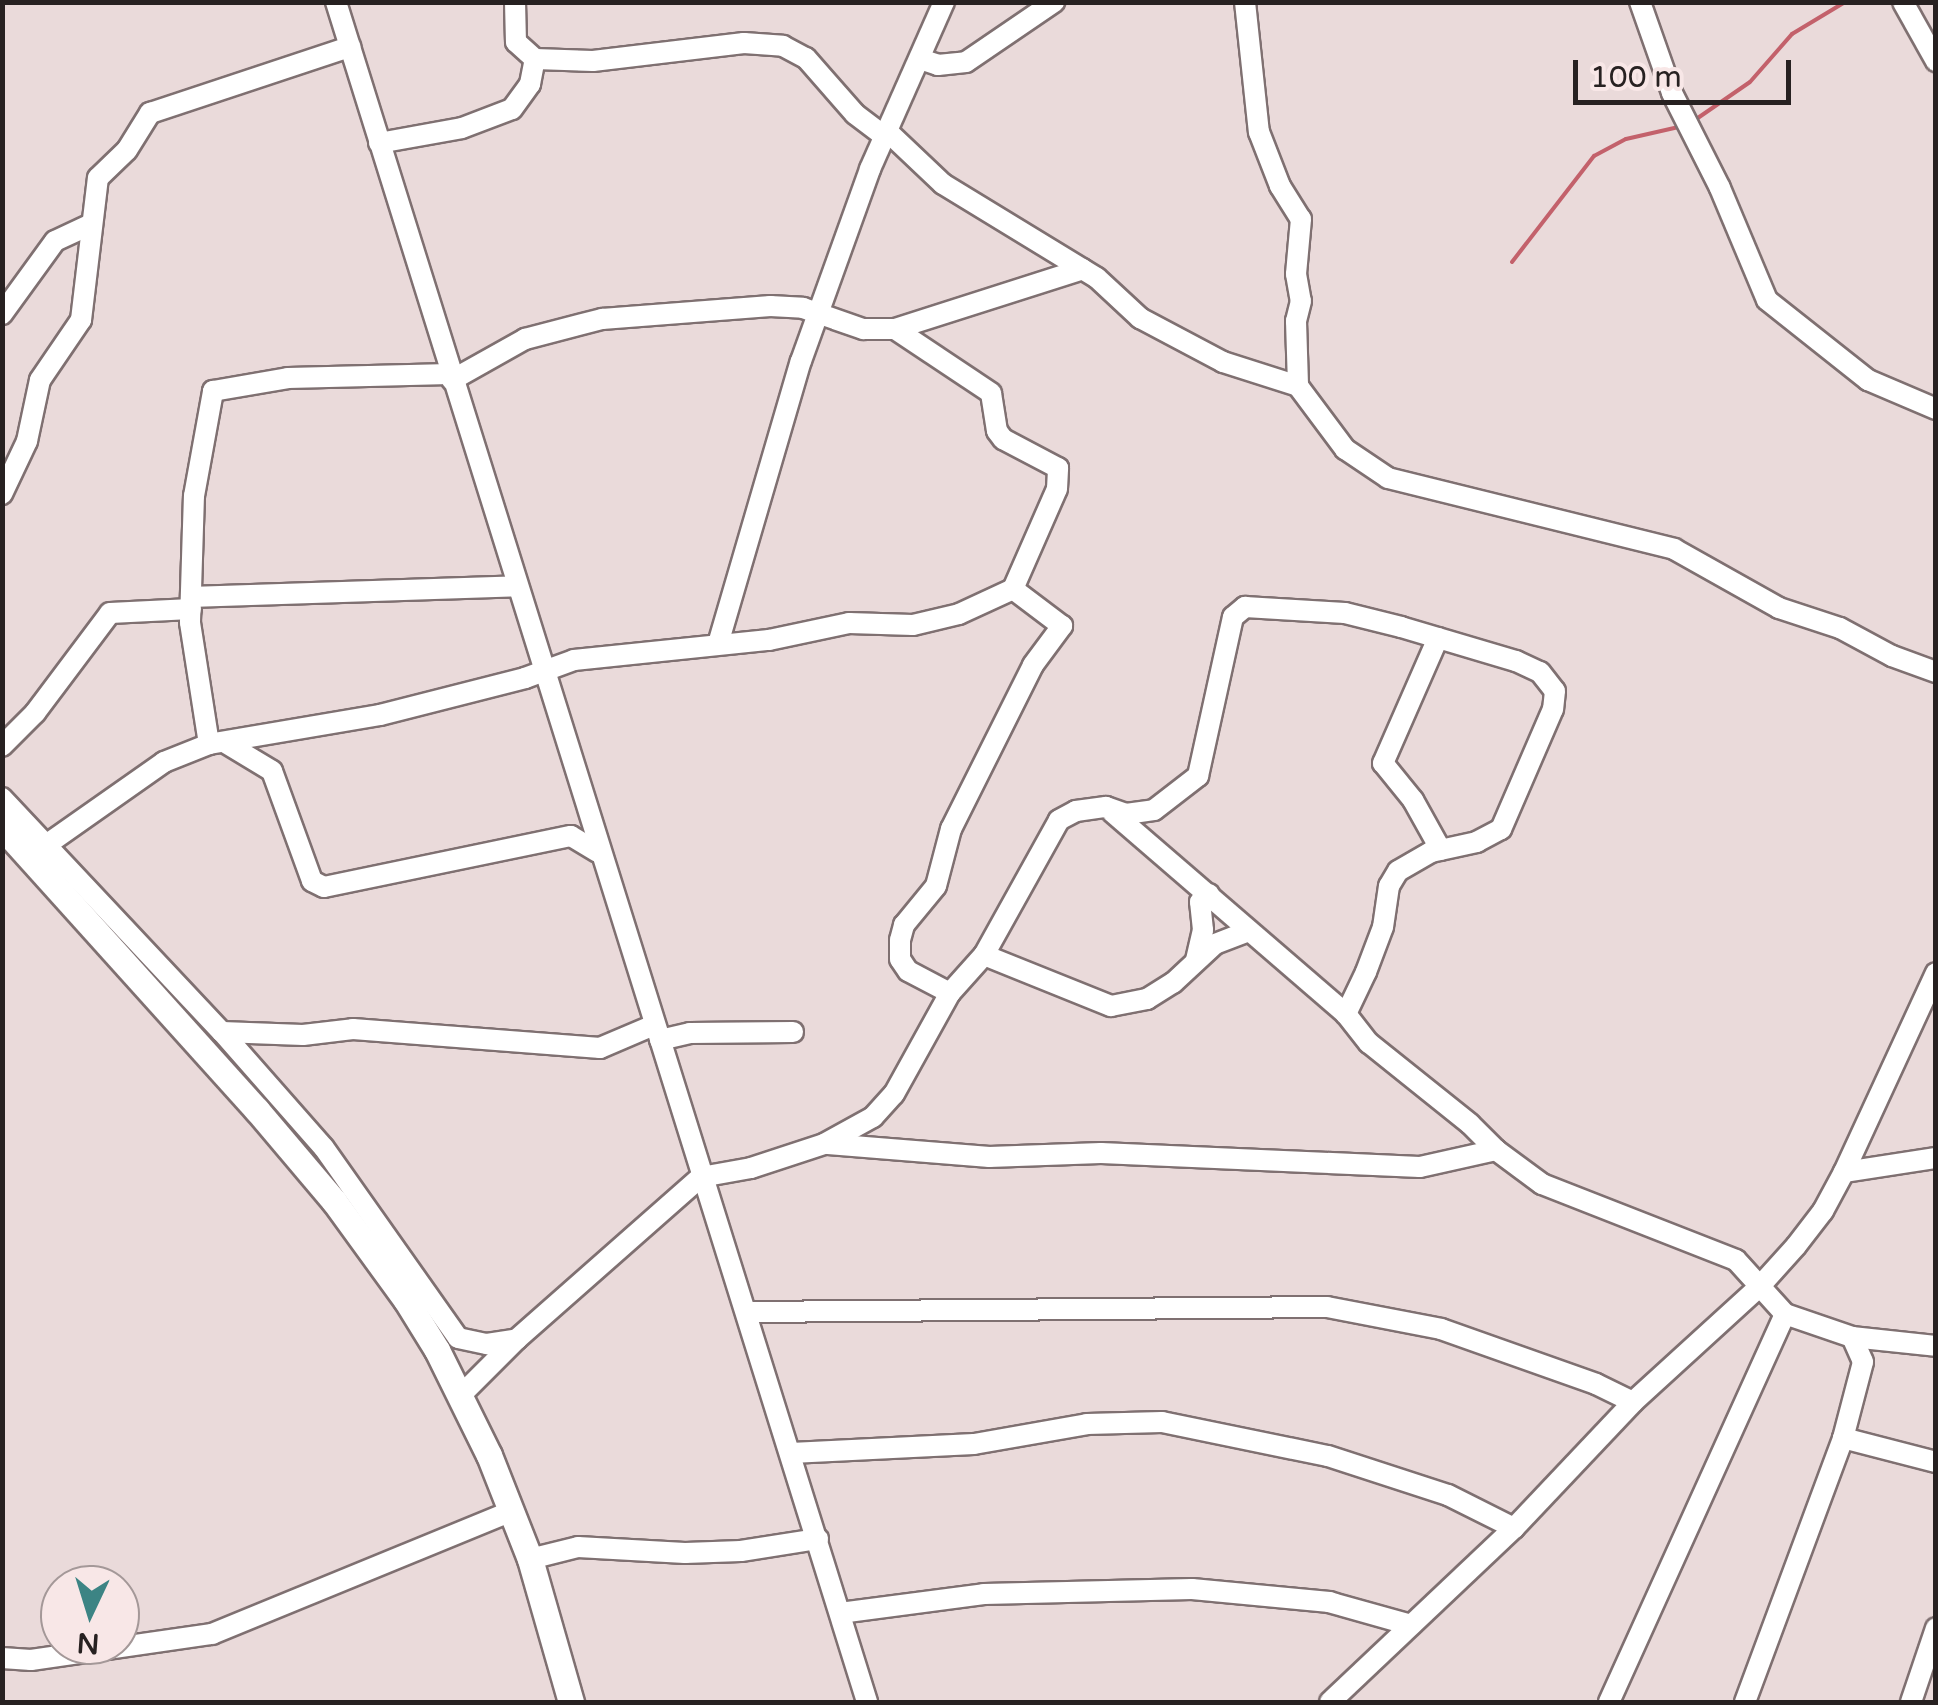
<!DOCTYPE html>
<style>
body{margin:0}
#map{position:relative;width:1938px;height:1705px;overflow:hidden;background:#eadada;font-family:"Varela Round",sans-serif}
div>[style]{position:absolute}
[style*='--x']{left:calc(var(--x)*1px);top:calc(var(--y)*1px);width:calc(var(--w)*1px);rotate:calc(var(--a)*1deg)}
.stream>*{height:4px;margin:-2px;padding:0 2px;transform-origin:2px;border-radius:2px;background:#c3616b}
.roads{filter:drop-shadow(2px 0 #7f7071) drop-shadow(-2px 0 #7f7071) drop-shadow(0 2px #7f7071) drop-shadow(0 -2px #7f7071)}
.minor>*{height:20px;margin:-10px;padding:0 10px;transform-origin:10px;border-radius:10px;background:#fff}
.major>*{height:25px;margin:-12.5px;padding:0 12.5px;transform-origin:12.5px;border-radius:12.5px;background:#fff}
span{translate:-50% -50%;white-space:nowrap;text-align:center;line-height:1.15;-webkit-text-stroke:10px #f8e7e7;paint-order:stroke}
.frame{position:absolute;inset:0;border:5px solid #272121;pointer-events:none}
.north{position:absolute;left:40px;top:1565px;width:100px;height:100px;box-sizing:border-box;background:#f8e7e7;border:2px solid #a49898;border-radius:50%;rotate:184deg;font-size:28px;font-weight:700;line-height:40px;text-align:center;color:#272121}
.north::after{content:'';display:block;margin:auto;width:35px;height:45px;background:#3c8484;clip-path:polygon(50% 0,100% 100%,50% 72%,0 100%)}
.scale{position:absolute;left:1573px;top:60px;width:218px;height:45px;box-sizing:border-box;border:5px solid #272121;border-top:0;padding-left:12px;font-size:30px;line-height:35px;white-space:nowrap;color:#272121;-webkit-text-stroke:8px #f8e7e7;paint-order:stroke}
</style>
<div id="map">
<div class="stream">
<i style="--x:1692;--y:122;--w:70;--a:-34.6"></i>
<i style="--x:1750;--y:82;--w:64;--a:-48.8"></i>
<i style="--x:1792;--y:34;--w:62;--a:-31.1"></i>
<i style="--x:1512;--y:262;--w:134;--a:-52.3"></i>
<i style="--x:1594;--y:156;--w:36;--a:-28"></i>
<i style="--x:1626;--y:139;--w:54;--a:-12.8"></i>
</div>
<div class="roads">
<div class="minor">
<i style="--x:336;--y:2;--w:1781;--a:72.65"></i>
<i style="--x:515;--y:2;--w:40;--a:88.6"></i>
<i style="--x:516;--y:42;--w:25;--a:42"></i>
<i style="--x:1245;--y:2;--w:131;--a:83.9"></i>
<i style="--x:1259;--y:132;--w:58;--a:68.7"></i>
<i style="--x:1280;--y:186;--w:39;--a:58"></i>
<i style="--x:1301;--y:219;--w:55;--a:95.2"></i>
<i style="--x:1296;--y:274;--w:27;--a:80"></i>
<i style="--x:1301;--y:301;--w:21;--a:104"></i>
<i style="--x:1296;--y:321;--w:65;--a:88.2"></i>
<i style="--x:1640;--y:2;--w:96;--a:70.6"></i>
<i style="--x:1672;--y:93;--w:106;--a:63.2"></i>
<i style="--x:1720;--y:188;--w:121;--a:67.2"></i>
<i style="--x:1767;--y:300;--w:129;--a:38.4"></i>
<i style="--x:1868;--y:380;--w:74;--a:23.1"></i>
<i style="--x:1903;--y:2;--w:68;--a:60.8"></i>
<i style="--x:920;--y:59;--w:19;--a:18"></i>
<i style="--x:938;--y:65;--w:28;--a:-6"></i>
<i style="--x:966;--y:62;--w:107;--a:-34.3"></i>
<i style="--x:887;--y:131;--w:77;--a:43.4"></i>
<i style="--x:943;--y:184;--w:180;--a:31.4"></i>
<i style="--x:1097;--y:278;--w:59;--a:42.9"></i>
<i style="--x:1140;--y:318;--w:94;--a:27.9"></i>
<i style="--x:1223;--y:362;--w:79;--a:17.7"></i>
<i style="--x:1298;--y:386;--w:79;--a:53.3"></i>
<i style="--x:1345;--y:449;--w:52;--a:34"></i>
<i style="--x:1388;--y:478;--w:295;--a:13.9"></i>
<i style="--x:1674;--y:549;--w:120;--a:29.3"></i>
<i style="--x:1779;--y:608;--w:64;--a:18.2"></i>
<i style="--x:1840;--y:628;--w:59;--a:28.3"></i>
<i style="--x:1892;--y:656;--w:47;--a:20"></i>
<i style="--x:379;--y:143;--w:84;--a:-10.2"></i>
<i style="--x:462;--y:128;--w:53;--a:-20.8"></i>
<i style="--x:512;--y:109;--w:31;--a:-54"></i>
<i style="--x:530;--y:84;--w:25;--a:-79"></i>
<i style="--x:535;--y:59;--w:58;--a:2"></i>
<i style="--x:593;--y:61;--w:152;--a:-6.8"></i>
<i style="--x:744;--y:43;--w:39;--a:4"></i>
<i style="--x:783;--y:46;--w:26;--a:28"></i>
<i style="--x:806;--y:58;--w:74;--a:48.8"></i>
<i style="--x:855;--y:114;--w:36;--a:37"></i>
<i style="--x:2;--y:314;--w:90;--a:-54"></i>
<i style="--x:55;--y:241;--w:40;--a:-25"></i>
<i style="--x:452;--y:380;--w:84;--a:-29.3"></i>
<i style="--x:525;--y:339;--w:80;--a:-14.6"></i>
<i style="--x:602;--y:319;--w:169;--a:-4.4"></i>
<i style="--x:770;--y:306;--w:33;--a:3"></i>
<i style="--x:803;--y:308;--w:64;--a:19.3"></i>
<i style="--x:863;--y:329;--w:32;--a:0"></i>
<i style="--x:895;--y:329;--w:197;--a:-17.7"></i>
<i style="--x:2;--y:494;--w:59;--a:-64.7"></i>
<i style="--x:27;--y:441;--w:62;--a:-78"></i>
<i style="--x:40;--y:380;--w:73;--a:-55.7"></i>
<i style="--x:81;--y:320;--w:143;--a:-83.2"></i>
<i style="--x:98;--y:178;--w:40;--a:-44"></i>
<i style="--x:127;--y:150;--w:44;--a:-58.1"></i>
<i style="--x:150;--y:113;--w:211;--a:-18.3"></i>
<i style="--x:192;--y:597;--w:324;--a:-1.9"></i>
<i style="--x:1438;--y:638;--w:137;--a:113.7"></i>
<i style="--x:1383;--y:763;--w:48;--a:51"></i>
<i style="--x:1413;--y:800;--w:57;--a:60.8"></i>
<i style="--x:718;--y:644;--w:295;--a:-73.7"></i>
<i style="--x:801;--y:361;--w:204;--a:-70.2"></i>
<i style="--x:870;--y:169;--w:183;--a:-66.1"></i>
<i style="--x:224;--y:742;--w:56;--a:31.1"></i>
<i style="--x:272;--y:771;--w:117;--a:70"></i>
<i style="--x:312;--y:881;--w:13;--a:27"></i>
<i style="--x:324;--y:887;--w:252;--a:-11.7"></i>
<i style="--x:571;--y:836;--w:31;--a:31"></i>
<i style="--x:209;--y:744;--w:123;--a:-98.9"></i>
<i style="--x:190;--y:622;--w:126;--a:-88.2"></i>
<i style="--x:194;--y:496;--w:107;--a:-79.7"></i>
<i style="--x:213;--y:391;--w:76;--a:-9.8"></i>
<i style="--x:288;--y:378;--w:162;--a:-1.4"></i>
<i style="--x:2;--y:746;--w:47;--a:-45"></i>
<i style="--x:35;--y:713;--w:125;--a:-53.1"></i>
<i style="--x:110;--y:613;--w:81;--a:-2.8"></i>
<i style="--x:2;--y:798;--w:321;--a:46.8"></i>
<i style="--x:222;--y:1032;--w:154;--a:48.7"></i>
<i style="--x:324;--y:1148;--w:232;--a:54.8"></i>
<i style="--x:458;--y:1338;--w:30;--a:12"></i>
<i style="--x:487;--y:1344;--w:30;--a:-9"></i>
<i style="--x:1112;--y:812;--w:309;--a:40.8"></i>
<i style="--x:1346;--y:1014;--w:37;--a:52"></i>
<i style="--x:1369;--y:1043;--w:129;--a:38.7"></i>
<i style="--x:1470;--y:1124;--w:37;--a:45"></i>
<i style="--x:29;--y:857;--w:165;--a:-35.1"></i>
<i style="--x:164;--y:762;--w:48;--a:-21.8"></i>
<i style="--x:209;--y:744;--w:173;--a:-9.6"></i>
<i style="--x:380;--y:715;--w:150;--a:-14.3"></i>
<i style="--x:525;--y:678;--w:52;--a:-20.2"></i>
<i style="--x:574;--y:660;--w:196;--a:-5.9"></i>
<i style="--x:769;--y:640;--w:82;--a:-12"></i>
<i style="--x:849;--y:623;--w:64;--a:1.8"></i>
<i style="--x:913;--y:625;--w:47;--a:-13.4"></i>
<i style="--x:959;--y:614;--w:60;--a:-24.8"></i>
<i style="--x:1013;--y:589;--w:109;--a:-66.3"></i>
<i style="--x:1057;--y:489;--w:21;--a:-87"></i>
<i style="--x:1058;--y:468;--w:62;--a:-152.2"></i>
<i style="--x:1003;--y:439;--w:10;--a:-127"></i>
<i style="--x:997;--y:431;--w:38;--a:-99"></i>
<i style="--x:991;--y:393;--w:115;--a:-146.3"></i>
<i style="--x:984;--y:955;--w:137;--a:21.9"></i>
<i style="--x:1111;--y:1006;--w:37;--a:-11"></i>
<i style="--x:1147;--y:999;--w:31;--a:-32"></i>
<i style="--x:1173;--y:983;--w:57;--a:-42.9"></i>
<i style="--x:1215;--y:944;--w:33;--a:-21"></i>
<i style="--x:1196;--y:960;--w:31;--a:-77"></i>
<i style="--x:1203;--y:930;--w:28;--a:-96"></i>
<i style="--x:1200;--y:902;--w:12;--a:-42"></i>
<i style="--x:950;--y:993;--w:47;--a:-152.4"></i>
<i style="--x:908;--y:971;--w:14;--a:-124"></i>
<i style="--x:900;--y:959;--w:19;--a:-90"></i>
<i style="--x:900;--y:940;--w:16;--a:-75"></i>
<i style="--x:904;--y:925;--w:50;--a:-50.6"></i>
<i style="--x:936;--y:886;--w:59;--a:-75.3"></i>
<i style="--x:951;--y:829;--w:183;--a:-63.4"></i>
<i style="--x:1033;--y:665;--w:49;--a:-53.4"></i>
<i style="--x:1062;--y:626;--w:61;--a:-142.9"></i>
<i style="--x:222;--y:1032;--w:81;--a:2.1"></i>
<i style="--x:303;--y:1035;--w:50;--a:-6.8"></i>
<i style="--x:353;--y:1029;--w:248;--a:4.4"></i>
<i style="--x:600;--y:1048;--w:59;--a:-23.1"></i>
<i style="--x:660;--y:1040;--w:31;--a:-13"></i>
<i style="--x:690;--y:1033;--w:103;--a:-0.6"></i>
<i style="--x:828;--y:1144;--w:162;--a:4.6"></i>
<i style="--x:989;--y:1157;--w:112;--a:-2"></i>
<i style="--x:1101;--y:1153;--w:319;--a:2.5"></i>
<i style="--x:1420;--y:1167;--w:78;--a:-12.6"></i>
<i style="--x:1496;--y:1150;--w:57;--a:36.5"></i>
<i style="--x:1542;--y:1184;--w:208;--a:21.4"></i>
<i style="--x:1736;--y:1260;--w:73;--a:47.8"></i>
<i style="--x:1785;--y:1314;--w:71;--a:18.9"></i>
<i style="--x:1852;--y:1337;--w:27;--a:66"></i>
<i style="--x:1863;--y:1362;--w:79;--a:104.7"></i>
<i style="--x:1843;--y:1438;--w:96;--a:14.5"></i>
<i style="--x:1844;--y:1172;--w:93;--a:-8.7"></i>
<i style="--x:747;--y:1312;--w:580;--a:-0.49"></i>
<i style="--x:1327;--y:1307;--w:116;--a:10.9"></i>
<i style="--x:1441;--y:1329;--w:164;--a:19.5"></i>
<i style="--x:1596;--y:1384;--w:41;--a:25.9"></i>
<i style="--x:1852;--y:1337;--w:84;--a:6.1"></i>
<i style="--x:460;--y:1396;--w:81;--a:-45"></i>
<i style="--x:517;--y:1339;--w:245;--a:-41.4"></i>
<i style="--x:701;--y:1177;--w:51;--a:-10.2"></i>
<i style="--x:751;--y:1168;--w:77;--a:-18.2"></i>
<i style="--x:824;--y:1144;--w:56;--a:-28.9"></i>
<i style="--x:873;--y:1117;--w:31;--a:-48"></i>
<i style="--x:894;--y:1094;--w:115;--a:-61"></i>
<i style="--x:950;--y:993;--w:51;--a:-48.2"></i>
<i style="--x:984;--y:955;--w:154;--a:-60.9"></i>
<i style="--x:1059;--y:820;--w:19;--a:-28"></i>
<i style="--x:1076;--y:811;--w:30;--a:-8"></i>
<i style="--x:1106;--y:807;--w:21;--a:19"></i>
<i style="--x:1126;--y:814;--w:28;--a:-8"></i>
<i style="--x:1154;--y:810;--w:56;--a:-37.7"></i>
<i style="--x:1198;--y:776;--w:163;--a:-77.6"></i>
<i style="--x:1233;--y:617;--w:16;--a:-40"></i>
<i style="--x:1245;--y:607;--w:100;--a:3.4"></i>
<i style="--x:1345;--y:613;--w:58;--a:14"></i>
<i style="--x:1401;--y:627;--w:120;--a:16.5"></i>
<i style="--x:1516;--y:661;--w:26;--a:25"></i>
<i style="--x:1540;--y:672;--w:24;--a:52"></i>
<i style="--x:1555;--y:691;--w:18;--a:96"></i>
<i style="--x:1553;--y:709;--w:131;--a:113.4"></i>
<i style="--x:1501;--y:829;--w:27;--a:152"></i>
<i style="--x:1477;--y:842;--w:47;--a:167.7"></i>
<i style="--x:1431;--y:852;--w:38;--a:150"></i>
<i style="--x:1398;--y:871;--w:17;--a:121"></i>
<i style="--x:1389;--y:886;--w:41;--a:98.3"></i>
<i style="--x:1383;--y:927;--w:48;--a:110.7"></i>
<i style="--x:1366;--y:972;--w:47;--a:115.5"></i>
<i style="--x:791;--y:1453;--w:183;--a:-2.8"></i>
<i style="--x:974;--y:1444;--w:115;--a:-10"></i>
<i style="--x:1087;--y:1424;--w:75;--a:-1.5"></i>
<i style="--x:1162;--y:1422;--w:169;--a:11.6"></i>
<i style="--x:1328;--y:1456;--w:126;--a:18"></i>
<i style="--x:1448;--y:1495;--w:74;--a:26.6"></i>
<i style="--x:530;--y:1559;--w:49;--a:-14"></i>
<i style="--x:578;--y:1547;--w:107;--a:3.2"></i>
<i style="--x:685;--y:1553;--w:56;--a:-2"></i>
<i style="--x:741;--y:1551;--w:78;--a:-8.9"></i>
<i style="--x:840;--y:1613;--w:145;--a:-7.5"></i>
<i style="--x:984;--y:1594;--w:208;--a:-1.4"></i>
<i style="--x:1192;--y:1589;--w:138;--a:5.4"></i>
<i style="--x:1329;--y:1602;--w:85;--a:15.7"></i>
<i style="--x:2;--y:1658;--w:29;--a:4"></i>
<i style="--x:31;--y:1660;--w:183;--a:-8.2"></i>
<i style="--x:212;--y:1634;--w:324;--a:-22.3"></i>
<i style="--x:1330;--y:1702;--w:253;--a:-43.4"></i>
<i style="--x:1514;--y:1528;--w:173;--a:-46.6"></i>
<i style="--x:1633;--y:1402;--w:172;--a:-42.4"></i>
<i style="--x:1760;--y:1286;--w:54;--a:-48"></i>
<i style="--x:1796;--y:1246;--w:44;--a:-52.4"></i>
<i style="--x:1823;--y:1211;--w:44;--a:-61.7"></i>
<i style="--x:1844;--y:1172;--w:219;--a:-65.2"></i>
<i style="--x:1609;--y:1702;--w:426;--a:-65.6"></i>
<i style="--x:1745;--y:1702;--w:282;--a:-69.6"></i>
<i style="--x:1911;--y:1702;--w:78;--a:-71.3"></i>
</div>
<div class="major">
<i style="--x:2;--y:827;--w:381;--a:48"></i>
<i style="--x:257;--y:1110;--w:119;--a:49.8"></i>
<i style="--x:334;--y:1201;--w:122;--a:54"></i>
<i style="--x:406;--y:1300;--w:59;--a:58.2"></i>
<i style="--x:437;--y:1350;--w:117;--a:63.7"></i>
<i style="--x:489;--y:1455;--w:112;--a:68.5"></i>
<i style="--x:530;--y:1559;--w:149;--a:74"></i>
</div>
</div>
<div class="frame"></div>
<div class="north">N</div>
<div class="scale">100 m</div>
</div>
